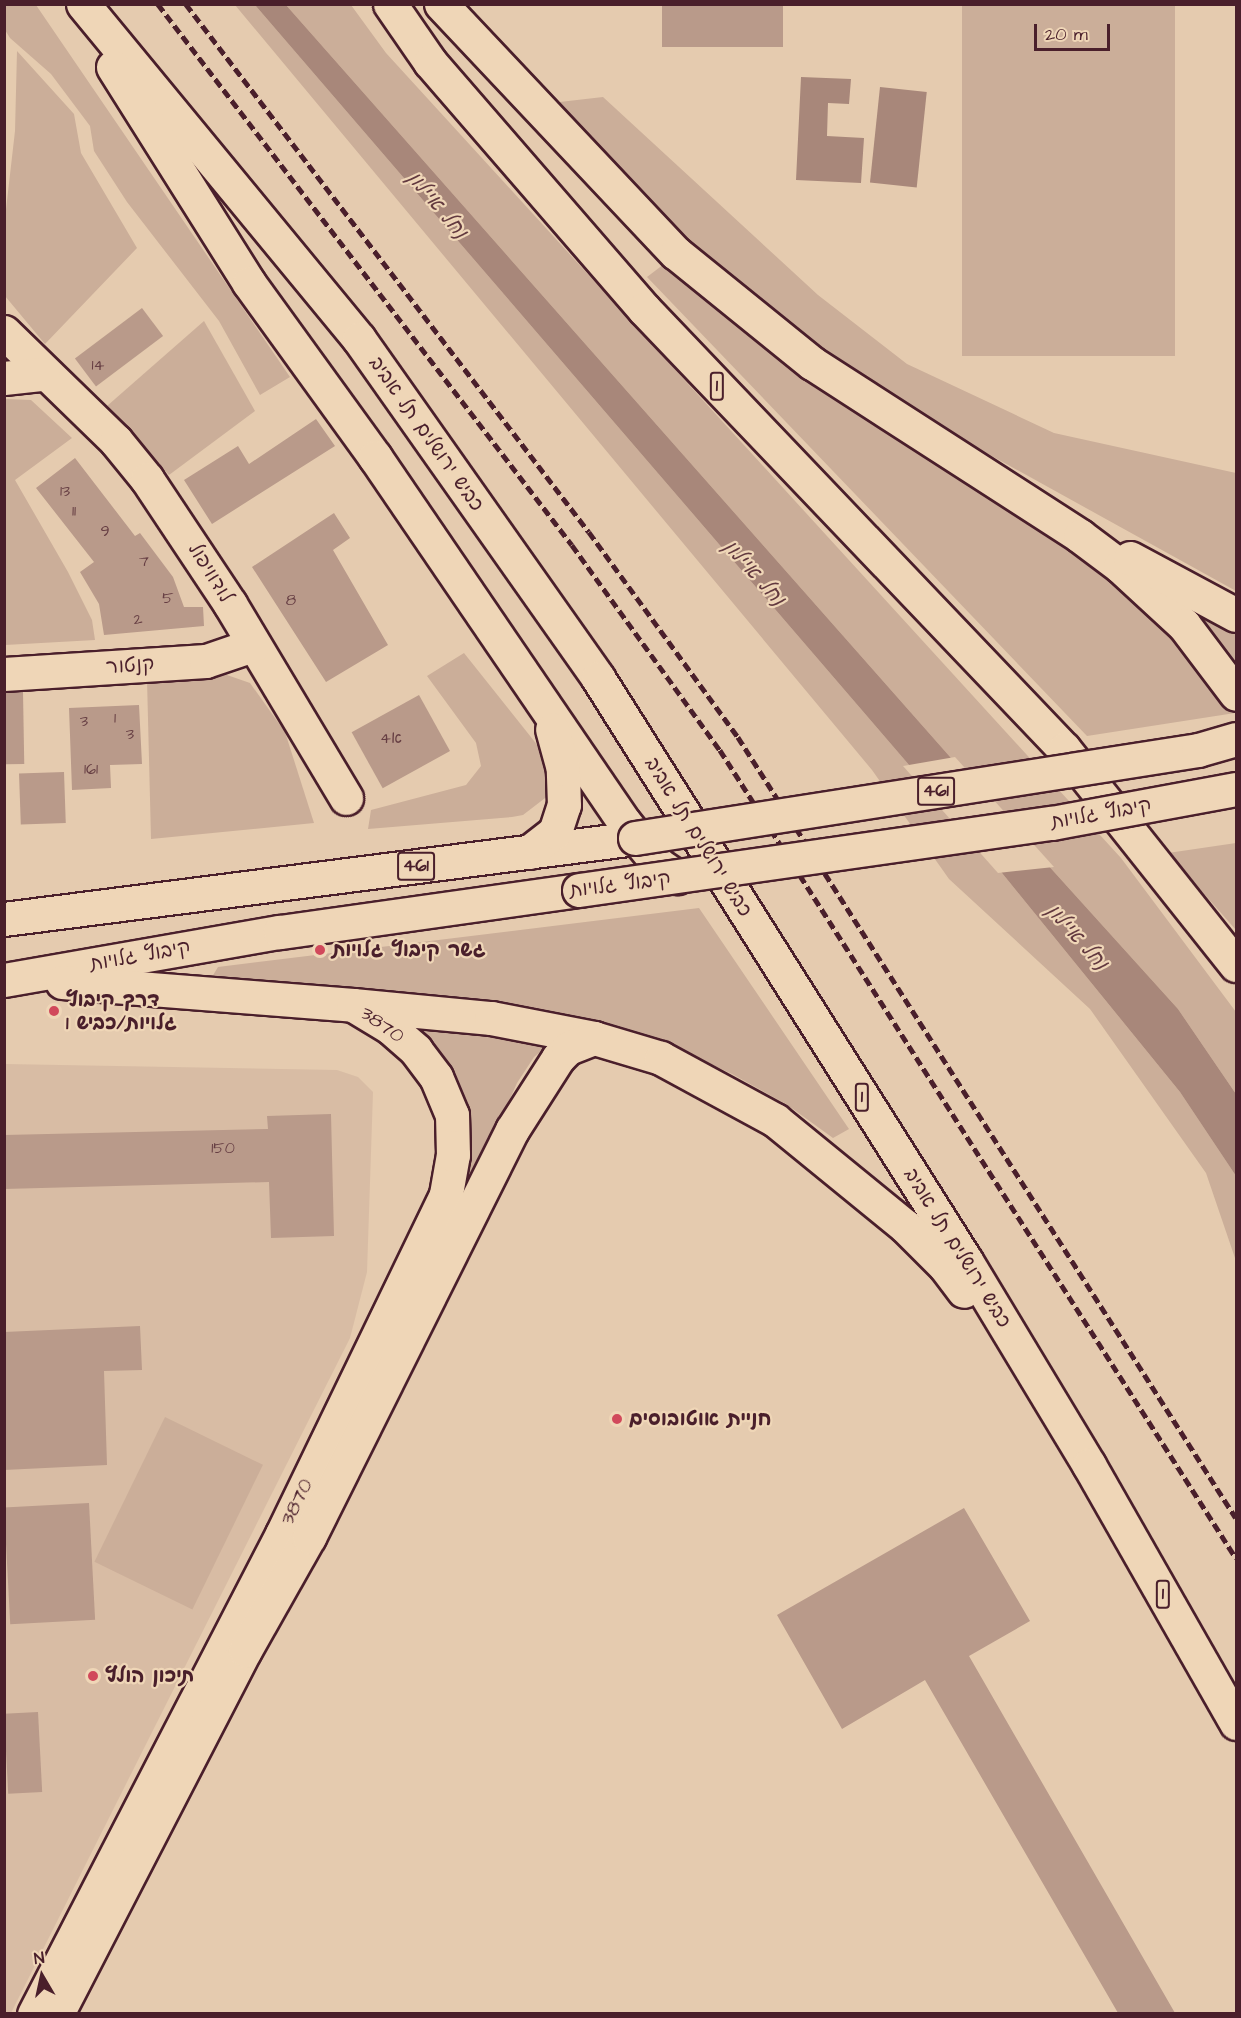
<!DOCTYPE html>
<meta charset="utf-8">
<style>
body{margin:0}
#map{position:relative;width:1241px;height:2018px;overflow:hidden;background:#e5cbaf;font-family:"Architects Daughter","Playpen Sans Hebrew",sans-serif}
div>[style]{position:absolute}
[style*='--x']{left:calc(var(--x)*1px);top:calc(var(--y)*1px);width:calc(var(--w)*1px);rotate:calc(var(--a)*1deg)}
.built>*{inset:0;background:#d8bca4}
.green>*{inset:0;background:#cbae99;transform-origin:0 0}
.water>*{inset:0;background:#a8877a;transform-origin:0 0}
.pier>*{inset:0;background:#e5cbaf}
.building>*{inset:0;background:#b99a8a;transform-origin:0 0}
.roads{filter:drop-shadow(2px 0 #4a1f2b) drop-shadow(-2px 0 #4a1f2b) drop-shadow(0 2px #4a1f2b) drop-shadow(0 -2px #4a1f2b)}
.minor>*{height:33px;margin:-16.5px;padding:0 16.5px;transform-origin:16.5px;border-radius:16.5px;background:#efd6b7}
.major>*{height:33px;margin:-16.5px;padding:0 16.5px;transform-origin:16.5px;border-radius:16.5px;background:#efd6b7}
.highway>*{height:33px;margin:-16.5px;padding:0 16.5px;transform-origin:16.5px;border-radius:16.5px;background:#efd6b7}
.rail>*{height:4.5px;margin-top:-2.25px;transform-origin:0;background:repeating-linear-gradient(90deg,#4a1f2b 0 9px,transparent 0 13.5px)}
.bridges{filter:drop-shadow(2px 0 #4a1f2b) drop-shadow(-2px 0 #4a1f2b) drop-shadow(0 2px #4a1f2b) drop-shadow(0 -2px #4a1f2b)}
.major-bridge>*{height:33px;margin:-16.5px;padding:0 16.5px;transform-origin:16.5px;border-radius:16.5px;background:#efd6b7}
.dots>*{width:16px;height:16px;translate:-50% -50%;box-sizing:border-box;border:3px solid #efd6b7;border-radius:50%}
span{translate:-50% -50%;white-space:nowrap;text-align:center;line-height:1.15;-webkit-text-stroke:4.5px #efd6b7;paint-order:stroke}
.number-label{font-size:16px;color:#663e43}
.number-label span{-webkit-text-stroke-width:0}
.shield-label span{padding:2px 4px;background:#efd6b7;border:2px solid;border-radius:4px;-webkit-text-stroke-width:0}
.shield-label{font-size:18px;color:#4a1f2b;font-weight:700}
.street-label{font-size:20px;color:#4a1f2b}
.poi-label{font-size:20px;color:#4a1f2b;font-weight:700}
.left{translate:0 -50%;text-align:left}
.water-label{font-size:21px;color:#62393f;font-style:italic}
.frame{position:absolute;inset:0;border:6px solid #4a1f2b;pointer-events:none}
.north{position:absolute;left:12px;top:1946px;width:60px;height:60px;-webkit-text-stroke:4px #efd6b7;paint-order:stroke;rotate:351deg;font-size:16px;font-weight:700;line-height:24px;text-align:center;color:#4a1f2b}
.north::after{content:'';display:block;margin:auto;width:21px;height:27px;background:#4a1f2b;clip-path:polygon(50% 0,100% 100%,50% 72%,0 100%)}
.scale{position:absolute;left:1034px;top:24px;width:76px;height:27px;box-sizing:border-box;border:3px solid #4a1f2b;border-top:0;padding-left:8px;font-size:18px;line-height:21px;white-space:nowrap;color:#4a1f2b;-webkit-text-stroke:4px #efd6b7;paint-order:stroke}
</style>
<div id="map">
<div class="built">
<i style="clip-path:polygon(5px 1064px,337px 1070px,358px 1077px,373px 1092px,367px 1272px,350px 1338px,11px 2013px,5px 2014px)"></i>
</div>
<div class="green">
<i style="clip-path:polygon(5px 4px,36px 5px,290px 377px,260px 395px,219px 321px,127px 202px,94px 151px,90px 126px,51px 74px,10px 38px,5px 30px)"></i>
<i style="clip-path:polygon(235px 5px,255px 5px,1002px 873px,1180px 1092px,1236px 1176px,1236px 1261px,1206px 1173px,1090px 1009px,949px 879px,872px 770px)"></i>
<i style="clip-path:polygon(286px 5px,351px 5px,386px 53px,1121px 858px,1236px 1012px,1236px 1094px,1178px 1009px,951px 758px)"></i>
<i style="left:962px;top:5px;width:213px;height:351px"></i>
<i style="clip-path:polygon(17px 51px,74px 114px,81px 153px,137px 248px,45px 344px,5px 296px,5px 218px,15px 131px)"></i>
<i style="clip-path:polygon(603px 97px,818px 295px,907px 364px,1054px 433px,1236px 473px,1236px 591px,898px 404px,763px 304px,666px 225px,551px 103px)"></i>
<i style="clip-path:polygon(668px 261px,802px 375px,866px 419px,1074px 544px,1167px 626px,1235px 713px,1087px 736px,647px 277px)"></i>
<i style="clip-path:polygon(204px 321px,255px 411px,169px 475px,107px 406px)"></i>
<i style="clip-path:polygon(5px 399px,31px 400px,72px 438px,15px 480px,68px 572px,92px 620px,95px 640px,5px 645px)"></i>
<i style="clip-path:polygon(1203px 604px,1236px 622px,1236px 665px,1195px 613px)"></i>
<i style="clip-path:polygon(464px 653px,550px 761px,549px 795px,523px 815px,512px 817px,368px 829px,371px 810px,466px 785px,481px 766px,476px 743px,427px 676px)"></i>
<i style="clip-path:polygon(227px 675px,250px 683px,285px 732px,314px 823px,151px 839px,147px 679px)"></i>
<i style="clip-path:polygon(1236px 843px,1236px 930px,1168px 853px)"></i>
<i style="clip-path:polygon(699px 908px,849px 1129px,833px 1138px,786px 1104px,732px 1074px,679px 1049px,611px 1025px,528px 1012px,209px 982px,218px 967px)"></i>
<i style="clip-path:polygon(395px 1017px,560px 1036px,534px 1057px,517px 1083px,454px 1224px,462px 1160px)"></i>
<i style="left:165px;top:1417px;width:109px;height:161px;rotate:26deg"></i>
</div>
<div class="water">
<i style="clip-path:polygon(255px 5px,286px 5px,951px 758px,1178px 1009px,1236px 1094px,1236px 1176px,1180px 1092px,1002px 873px)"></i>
<i style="clip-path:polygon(801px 77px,851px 79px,849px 104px,828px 103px,827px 136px,864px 138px,861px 183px,796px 180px)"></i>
<i style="left:880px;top:87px;width:47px;height:96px;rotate:6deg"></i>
</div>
<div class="pier">
<i style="clip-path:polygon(955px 757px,1054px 867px,998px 873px,903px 766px)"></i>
</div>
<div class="building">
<i style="left:662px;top:4px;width:121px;height:43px"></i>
<i style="left:142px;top:308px;width:35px;height:84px;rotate:53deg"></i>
<i style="clip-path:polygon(316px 419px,335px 446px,212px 524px,184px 480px,238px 446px,249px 464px)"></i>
<i style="clip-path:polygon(75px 458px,135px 536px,140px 533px,173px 577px,184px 607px,203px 607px,204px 626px,104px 635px,99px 604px,80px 572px,94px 562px,36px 488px)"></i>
<i style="clip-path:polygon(334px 513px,350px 538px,333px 550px,388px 645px,326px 682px,252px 567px)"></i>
<i style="left:23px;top:692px;width:72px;height:19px;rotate:89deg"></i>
<i style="left:419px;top:695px;width:64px;height:77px;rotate:61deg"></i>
<i style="clip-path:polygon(139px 705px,142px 764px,110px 765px,111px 788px,72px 790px,69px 708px)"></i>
<i style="left:64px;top:772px;width:51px;height:45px;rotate:88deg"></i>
<i style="clip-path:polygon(331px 1114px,334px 1236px,271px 1238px,269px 1182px,4px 1189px,4px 1135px,268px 1129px,267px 1116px)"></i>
<i style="clip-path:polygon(140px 1326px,142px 1370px,104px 1371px,107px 1465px,4px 1470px,4px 1332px)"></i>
<i style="left:89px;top:1503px;width:117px;height:85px;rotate:87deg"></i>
<i style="clip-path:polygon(964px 1508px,1030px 1621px,969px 1656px,1175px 2013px,1118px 2013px,925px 1680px,842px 1729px,777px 1615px)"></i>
<i style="left:38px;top:1712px;width:80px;height:34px;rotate:87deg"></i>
</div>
<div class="roads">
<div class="minor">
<i style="--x:4;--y:332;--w:156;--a:44.2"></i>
<i style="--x:116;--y:441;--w:49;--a:50.8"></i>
<i style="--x:147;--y:479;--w:150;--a:56.4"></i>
<i style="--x:230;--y:604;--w:226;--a:59.1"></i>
<i style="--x:4;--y:378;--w:39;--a:-6"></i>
<i style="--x:4;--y:674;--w:202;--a:-3.7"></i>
<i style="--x:206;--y:661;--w:50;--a:-18.8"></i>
<i style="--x:34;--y:2014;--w:540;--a:-62.68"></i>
<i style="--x:282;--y:1534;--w:377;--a:-64.2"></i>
<i style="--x:446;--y:1194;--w:40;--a:-80"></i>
<i style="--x:453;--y:1155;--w:40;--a:-91.4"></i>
<i style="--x:452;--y:1115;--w:41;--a:-112.8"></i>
<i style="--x:436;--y:1077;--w:34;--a:-127"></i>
<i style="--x:416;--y:1050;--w:33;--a:-139"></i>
<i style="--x:391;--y:1028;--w:44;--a:-148.8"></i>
</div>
<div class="major">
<i style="--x:4;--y:919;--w:636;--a:-7.31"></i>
<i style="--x:4;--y:980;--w:280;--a:-9.9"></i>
<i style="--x:280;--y:932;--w:302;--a:-8"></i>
<i style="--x:62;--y:982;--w:292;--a:4.5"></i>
</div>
<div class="highway">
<i style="--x:83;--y:4;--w:434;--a:50.5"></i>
<i style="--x:359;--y:339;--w:415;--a:54.8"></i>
<i style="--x:598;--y:678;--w:689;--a:57.74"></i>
<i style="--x:966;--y:1261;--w:238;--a:58.9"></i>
<i style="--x:1089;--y:1465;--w:297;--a:60.3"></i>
<i style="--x:390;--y:4;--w:70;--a:55.4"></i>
<i style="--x:430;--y:62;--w:327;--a:49.1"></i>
<i style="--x:644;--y:309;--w:608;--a:46.33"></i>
<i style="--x:1064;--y:749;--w:276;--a:51.5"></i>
<i style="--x:441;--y:4;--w:342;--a:46.7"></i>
<i style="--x:676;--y:253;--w:175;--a:39"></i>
<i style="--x:812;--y:363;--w:319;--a:32.8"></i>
<i style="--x:1080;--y:536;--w:50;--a:36.9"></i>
<i style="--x:1120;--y:566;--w:87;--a:42.7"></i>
<i style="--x:1184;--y:625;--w:86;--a:53"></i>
<i style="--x:113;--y:67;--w:255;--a:57.8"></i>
<i style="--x:249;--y:283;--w:215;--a:54.1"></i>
<i style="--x:375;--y:457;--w:442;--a:55.7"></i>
<i style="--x:624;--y:822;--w:55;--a:50.9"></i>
<i style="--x:659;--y:865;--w:22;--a:34"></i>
<i style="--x:1130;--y:558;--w:120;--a:28.3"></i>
<i style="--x:529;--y:852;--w:33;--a:-38"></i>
<i style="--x:555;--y:832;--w:28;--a:-72"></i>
<i style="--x:564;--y:805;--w:36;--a:-92"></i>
<i style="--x:563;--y:769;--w:41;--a:-105.4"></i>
<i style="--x:353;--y:1005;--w:139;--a:5.4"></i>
<i style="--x:491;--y:1018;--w:105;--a:11"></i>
<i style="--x:594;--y:1038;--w:70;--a:16.6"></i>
<i style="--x:661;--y:1058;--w:130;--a:28.5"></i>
<i style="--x:775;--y:1120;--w:168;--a:39.2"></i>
<i style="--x:905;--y:1226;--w:57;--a:45"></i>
<i style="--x:945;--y:1266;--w:31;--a:53"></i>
<i style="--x:57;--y:2014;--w:410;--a:-62.7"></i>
<i style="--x:245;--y:1650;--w:130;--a:-60.5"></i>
<i style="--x:309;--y:1537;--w:455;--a:-63.5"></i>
<i style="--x:512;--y:1130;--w:85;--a:-57.4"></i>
<i style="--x:558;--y:1058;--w:14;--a:-45"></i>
<i style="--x:568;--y:1048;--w:28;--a:-21"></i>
</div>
</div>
<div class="rail">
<i style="--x:158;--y:4;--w:681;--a:52.57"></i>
<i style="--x:572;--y:545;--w:253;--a:54.2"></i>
<i style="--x:720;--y:750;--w:959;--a:57.44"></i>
<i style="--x:186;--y:4;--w:664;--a:52.65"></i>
<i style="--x:589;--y:532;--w:253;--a:54"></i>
<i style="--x:738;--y:737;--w:926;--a:57.48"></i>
</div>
<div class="bridges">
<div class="major-bridge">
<i style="--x:635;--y:838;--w:570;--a:-8.88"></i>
<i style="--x:1198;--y:750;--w:40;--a:-16"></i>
<i style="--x:579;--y:890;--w:478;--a:-8.1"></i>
<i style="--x:1052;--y:823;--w:187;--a:-10.5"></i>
</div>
</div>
<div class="dots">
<i style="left:320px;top:950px;background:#d1495b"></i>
<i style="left:54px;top:1011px;background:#d1495b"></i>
<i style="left:617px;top:1419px;background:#d1495b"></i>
<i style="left:93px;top:1676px;background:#d1495b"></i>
</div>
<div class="number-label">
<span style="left:98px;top:365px">14</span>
<span style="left:65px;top:491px">13</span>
<span style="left:74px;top:511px">11</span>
<span style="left:105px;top:531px">9</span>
<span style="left:144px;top:561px">7</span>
<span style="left:168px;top:598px">5</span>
<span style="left:291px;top:600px">8</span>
<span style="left:138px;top:619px">2</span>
<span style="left:115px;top:718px">1</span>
<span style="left:84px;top:721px">3</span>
<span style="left:130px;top:734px">3</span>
<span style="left:391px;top:738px">4א</span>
<span style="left:91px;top:769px">161</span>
<span style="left:223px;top:1148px">150</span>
</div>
<div class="shield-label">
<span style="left:717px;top:386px">1</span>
<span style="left:936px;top:791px">461</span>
<span style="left:416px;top:866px">461</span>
<span style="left:862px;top:1097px">1</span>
<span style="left:1163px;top:1594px">1</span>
</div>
<div class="street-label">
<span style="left:426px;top:434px;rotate:55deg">כביש ירושלים תל אביב</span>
<span style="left:210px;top:573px;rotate:58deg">לודוויפול</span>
<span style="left:130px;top:666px;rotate:-4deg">קנטור</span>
<span style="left:1101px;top:814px;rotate:-10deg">קיבוץ גלויות</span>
<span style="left:698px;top:837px;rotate:58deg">כביש ירושלים תל אביב</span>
<span style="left:620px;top:885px;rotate:-7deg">קיבוץ גלויות</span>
<span style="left:140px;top:956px;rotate:-10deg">קיבוץ גלויות</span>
<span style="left:382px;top:1025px;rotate:35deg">3870</span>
<span style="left:957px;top:1248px;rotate:58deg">כביש ירושלים תל אביב</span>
<span style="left:297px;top:1502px;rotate:-64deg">3870</span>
</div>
<div class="poi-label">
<span class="left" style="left:332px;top:950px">גשר קיבוץ גלויות</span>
<span class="left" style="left:66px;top:1012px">דרך קיבוץ<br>גלויות/כביש 1</span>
<span class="left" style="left:629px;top:1419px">חניית אוטובוסים</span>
<span class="left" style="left:105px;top:1676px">תיכון הולץ</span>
</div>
<div class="water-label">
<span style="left:437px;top:205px;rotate:50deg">נחל איילון</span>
<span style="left:754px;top:573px;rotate:48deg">נחל איילון</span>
<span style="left:1077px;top:937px;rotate:48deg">נחל איילון</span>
</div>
<div class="frame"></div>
<div class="north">N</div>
<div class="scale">20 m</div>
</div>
